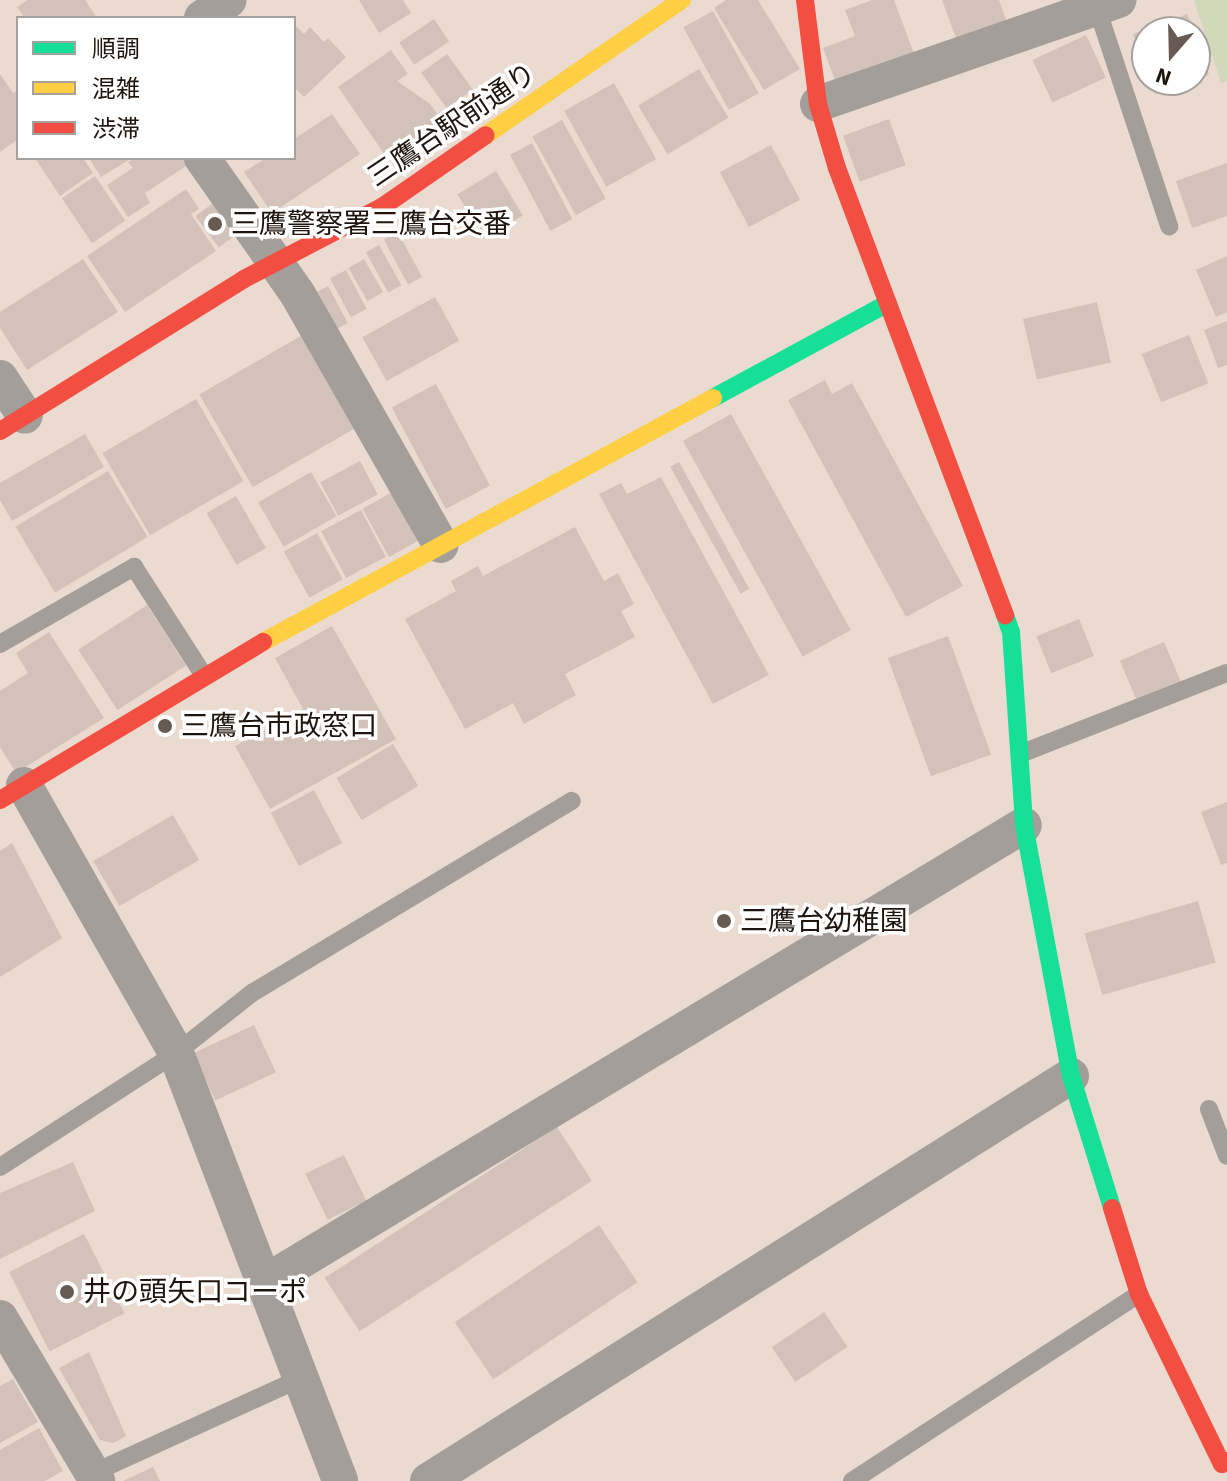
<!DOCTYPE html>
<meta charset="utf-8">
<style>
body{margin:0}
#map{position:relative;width:1227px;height:1481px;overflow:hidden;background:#eadad0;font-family:"Source Sans 3","Noto Sans JP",sans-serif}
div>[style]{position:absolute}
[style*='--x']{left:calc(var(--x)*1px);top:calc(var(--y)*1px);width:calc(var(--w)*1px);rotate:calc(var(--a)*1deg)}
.green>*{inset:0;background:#d1d9ba}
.building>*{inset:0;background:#d3c2b9;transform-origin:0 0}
.lane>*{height:18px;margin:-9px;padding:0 9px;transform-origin:9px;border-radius:9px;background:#a39e99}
.street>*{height:36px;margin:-18px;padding:0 18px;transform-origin:18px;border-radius:18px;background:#a39e99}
.fast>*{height:18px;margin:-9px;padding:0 9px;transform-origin:9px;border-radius:9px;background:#16e098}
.slow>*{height:18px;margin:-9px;padding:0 9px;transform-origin:9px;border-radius:9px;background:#ffcf43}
.jam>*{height:18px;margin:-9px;padding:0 9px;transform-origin:9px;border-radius:9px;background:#f24e42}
.dots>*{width:22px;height:22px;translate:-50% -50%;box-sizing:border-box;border:4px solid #fff;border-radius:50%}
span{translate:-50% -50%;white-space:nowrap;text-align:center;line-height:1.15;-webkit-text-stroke:7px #fff;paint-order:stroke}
.street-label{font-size:28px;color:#1f150e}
.poi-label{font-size:28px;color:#1f150e}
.left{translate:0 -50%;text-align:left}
.legend{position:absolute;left:16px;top:16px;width:280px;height:144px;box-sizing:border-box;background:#fff;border:2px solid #a5a19f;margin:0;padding:10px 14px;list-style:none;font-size:24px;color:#1f150e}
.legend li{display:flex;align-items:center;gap:16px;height:40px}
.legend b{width:40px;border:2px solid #a5a19f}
.north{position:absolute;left:1131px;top:16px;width:80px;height:80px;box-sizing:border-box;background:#fff;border:2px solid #a5a19f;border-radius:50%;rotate:200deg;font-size:22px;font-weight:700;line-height:32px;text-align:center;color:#1f150e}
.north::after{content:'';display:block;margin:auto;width:28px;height:36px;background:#665a52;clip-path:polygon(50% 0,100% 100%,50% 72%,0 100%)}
</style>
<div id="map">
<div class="green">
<i style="clip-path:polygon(1194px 0,1227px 0,1227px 82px,1221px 83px)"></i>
</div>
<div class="building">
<i style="clip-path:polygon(28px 0,85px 0,97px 18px,25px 18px,17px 7px)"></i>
<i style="clip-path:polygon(359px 0,403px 0,411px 13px,379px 33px)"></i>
<i style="clip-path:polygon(726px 0,758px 0,800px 69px,764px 90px,714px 8px)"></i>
<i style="clip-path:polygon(872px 0,894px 0,918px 64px,840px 93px,823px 48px,855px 36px,845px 10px)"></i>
<i style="clip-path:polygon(942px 0,999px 0,1007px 23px,957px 41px)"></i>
<i style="left:713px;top:11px;width:94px;height:34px;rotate:61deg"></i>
<i style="clip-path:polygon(1187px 14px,1194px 32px,1147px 32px,1147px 72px,1133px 34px)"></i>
<i style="left:434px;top:19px;width:27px;height:42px;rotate:56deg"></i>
<i style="clip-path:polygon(294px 24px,304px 34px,310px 27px,324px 42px,328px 38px,346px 57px,304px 97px,294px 87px)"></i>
<i style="left:1086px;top:35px;width:47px;height:59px;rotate:65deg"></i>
<i style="clip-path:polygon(1195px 37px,1209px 75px,1195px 80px)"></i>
<i style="clip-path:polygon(391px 50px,408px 74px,397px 81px,430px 104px,452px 134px,403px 168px,391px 150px,385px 155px,338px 87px)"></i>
<i style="left:447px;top:54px;width:44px;height:32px;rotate:54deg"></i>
<i style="left:699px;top:69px;width:57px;height:71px;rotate:59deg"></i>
<i style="clip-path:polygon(0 74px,13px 93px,18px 90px,18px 139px,0 152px)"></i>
<i style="clip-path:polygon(1150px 80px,1194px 80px,1155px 94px)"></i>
<i style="left:614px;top:83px;width:87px;height:57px;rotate:61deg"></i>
<i style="clip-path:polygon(332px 114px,360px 154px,272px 213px,244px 172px,266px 158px,294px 158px,294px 139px)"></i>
<i style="left:889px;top:119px;width:49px;height:49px;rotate:70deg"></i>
<i style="left:562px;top:120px;width:90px;height:34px;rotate:61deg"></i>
<i style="left:532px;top:143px;width:86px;height:25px;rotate:62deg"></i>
<i style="left:771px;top:145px;width:62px;height:58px;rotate:62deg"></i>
<i style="clip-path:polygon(35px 158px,83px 158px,93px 173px,60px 196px)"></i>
<i style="clip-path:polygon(89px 158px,132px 158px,101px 177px)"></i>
<i style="clip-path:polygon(135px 158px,185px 158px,189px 164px,145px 193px,150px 203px,128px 217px,107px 185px,133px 168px,128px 162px)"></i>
<i style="clip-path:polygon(1227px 163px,1227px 216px,1192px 228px,1176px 181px)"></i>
<i style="left:496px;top:171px;width:52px;height:45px;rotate:59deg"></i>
<i style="left:95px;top:176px;width:54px;height:40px;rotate:56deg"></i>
<i style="clip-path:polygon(186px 189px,199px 209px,191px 214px,216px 251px,125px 312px,87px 256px)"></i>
<i style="left:213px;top:203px;width:39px;height:22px;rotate:53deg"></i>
<i style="left:398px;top:232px;width:51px;height:16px;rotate:62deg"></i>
<i style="left:379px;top:245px;width:46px;height:15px;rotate:61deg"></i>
<i style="clip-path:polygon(1227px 256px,1227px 312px,1216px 317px,1196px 270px)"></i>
<i style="clip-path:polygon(83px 259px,118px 312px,27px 370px,0 328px,0 312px)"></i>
<i style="left:364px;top:259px;width:38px;height:18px;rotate:60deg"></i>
<i style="left:346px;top:270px;width:44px;height:18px;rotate:62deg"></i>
<i style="left:328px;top:286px;width:42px;height:20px;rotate:62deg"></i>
<i style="left:435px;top:297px;width:50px;height:83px;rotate:61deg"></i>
<i style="left:1097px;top:302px;width:62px;height:76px;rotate:77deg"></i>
<i style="clip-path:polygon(1227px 321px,1227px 365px,1218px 368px,1204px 330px)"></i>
<i style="left:311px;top:330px;width:107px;height:129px;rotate:60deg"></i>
<i style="left:1189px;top:335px;width:52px;height:51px;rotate:68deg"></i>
<i style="clip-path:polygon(825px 380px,832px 394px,852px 383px,963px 586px,906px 617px,788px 400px)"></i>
<i style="left:436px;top:384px;width:115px;height:50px;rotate:62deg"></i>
<i style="left:196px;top:399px;width:95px;height:108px;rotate:60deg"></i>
<i style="left:731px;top:414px;width:247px;height:55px;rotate:61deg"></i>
<i style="clip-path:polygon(85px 434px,104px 467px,12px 521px,0 500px,0 483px)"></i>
<i style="left:360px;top:461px;width:38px;height:45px;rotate:62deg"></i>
<i style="left:679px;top:462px;width:145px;height:10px;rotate:61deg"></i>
<i style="left:108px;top:471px;width:77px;height:108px;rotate:59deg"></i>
<i style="left:311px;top:472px;width:51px;height:61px;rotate:60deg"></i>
<i style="clip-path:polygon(661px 477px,769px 675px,713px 704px,599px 494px,621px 483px,627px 494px)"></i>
<i style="left:400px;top:488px;width:55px;height:43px;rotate:61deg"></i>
<i style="left:236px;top:496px;width:60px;height:34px;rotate:60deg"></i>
<i style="left:361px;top:510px;width:53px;height:45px;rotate:62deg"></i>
<i style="clip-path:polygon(575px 527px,604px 581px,618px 573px,634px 604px,621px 611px,635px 637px,565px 674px,576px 695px,524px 724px,513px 703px,465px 729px,405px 619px,456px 591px,451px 581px,478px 566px,483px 576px)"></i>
<i style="left:317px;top:533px;width:53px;height:38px;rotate:61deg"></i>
<i style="left:147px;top:605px;width:72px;height:82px;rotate:57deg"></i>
<i style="left:1079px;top:619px;width:40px;height:46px;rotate:68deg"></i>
<i style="clip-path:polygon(332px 626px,396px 739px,270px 809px,235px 746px,303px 709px,275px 658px)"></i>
<i style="clip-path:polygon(49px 632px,104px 718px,16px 773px,0 747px,0 691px,28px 673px,16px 653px)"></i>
<i style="left:948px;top:636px;width:126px;height:64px;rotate:70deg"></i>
<i style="left:1164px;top:642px;width:44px;height:48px;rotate:67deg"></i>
<i style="left:393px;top:744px;width:49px;height:66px;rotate:59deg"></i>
<i style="left:314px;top:790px;width:60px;height:49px;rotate:62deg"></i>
<i style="clip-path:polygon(1227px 802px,1227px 863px,1221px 865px,1201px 812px)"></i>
<i style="left:173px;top:815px;width:52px;height:92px;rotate:60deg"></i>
<i style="clip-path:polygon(12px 843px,62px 938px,0 977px,0 851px)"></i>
<i style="left:1198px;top:901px;width:64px;height:118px;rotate:74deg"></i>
<i style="left:254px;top:1025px;width:52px;height:67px;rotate:65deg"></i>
<i style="left:557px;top:1127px;width:64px;height:277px;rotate:57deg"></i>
<i style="left:344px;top:1155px;width:51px;height:43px;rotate:64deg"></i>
<i style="clip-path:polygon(73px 1162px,95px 1211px,0 1259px,0 1193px)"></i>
<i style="left:599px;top:1225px;width:69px;height:174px;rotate:56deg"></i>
<i style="left:84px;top:1234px;width:89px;height:84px;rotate:63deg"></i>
<i style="left:824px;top:1312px;width:42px;height:63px;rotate:56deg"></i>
<i style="clip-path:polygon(89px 1352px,126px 1436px,113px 1443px,100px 1440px,59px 1368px)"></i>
<i style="clip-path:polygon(13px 1379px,38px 1422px,0 1443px,0 1386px)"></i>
<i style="clip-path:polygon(39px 1428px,63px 1471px,45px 1481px,0 1481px,0 1450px)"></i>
<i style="clip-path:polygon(153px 1467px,160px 1481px,123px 1481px)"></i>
</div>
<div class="lane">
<i style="--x:1097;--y:8;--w:230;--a:71.7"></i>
<i style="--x:0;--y:644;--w:155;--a:-29.9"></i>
<i style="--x:134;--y:567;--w:127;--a:57.2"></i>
<i style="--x:1020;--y:754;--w:222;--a:-21.4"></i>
<i style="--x:1209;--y:1109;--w:50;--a:69"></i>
<i style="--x:0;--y:1167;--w:210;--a:-32.9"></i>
<i style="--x:176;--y:1053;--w:97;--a:-38.3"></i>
<i style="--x:252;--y:993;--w:373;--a:-31"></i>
<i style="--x:93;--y:1473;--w:229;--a:-24.5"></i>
<i style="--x:852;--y:1481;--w:343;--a:-33.1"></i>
</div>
<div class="street">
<i style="--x:202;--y:18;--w:32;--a:-34"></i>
<i style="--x:818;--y:104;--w:318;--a:-19.1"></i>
<i style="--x:202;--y:158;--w:165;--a:54.9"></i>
<i style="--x:297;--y:293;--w:290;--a:60.3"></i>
<i style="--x:0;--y:378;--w:45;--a:56.7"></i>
<i style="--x:24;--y:785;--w:308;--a:60.4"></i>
<i style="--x:176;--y:1053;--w:458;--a:69"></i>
<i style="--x:264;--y:1283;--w:887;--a:-31.07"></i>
<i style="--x:0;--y:1318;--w:190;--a:59.2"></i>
<i style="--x:428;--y:1481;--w:760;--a:-32.21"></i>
</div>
<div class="fast">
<i style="--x:713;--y:398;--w:199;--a:-28.5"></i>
<i style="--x:1005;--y:615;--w:18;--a:71"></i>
<i style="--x:1011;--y:632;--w:193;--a:86.1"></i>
<i style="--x:1024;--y:825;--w:255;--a:79.4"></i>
<i style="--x:1071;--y:1076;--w:138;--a:72.7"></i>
</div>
<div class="slow">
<i style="--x:486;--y:135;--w:238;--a:-34.6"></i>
<i style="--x:263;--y:642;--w:512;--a:-28.47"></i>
</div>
<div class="jam">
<i style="--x:805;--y:0;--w:105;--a:82.9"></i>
<i style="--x:818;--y:104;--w:67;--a:73.5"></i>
<i style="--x:837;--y:168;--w:478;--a:69.4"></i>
<i style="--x:0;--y:431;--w:287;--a:-31.9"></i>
<i style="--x:244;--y:279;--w:156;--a:-27.6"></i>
<i style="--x:382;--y:207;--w:126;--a:-34.7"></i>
<i style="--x:0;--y:800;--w:307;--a:-31"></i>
<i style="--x:1112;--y:1208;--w:90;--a:72.6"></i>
<i style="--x:1139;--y:1294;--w:189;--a:64"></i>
<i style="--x:1222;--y:1464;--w:6;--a:-31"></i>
</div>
<div class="dots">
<i style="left:215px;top:224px;background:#665a52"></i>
<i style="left:165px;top:726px;background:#665a52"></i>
<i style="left:724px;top:921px;background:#665a52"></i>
<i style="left:67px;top:1292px;background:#665a52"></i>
</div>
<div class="street-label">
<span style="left:452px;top:125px;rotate:-34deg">三鷹台駅前通り</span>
</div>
<div class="poi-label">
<span class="left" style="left:231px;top:224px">三鷹警察署三鷹台交番</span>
<span class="left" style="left:181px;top:726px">三鷹台市政窓口</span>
<span class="left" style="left:740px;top:921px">三鷹台幼稚園</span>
<span class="left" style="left:83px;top:1292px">井の頭矢口コーポ</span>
</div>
<ul class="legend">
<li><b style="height:10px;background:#16e098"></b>順調</li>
<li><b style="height:10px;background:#ffcf43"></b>混雑</li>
<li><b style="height:10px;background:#f24e42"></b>渋滞</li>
</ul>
<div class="north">N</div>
</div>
